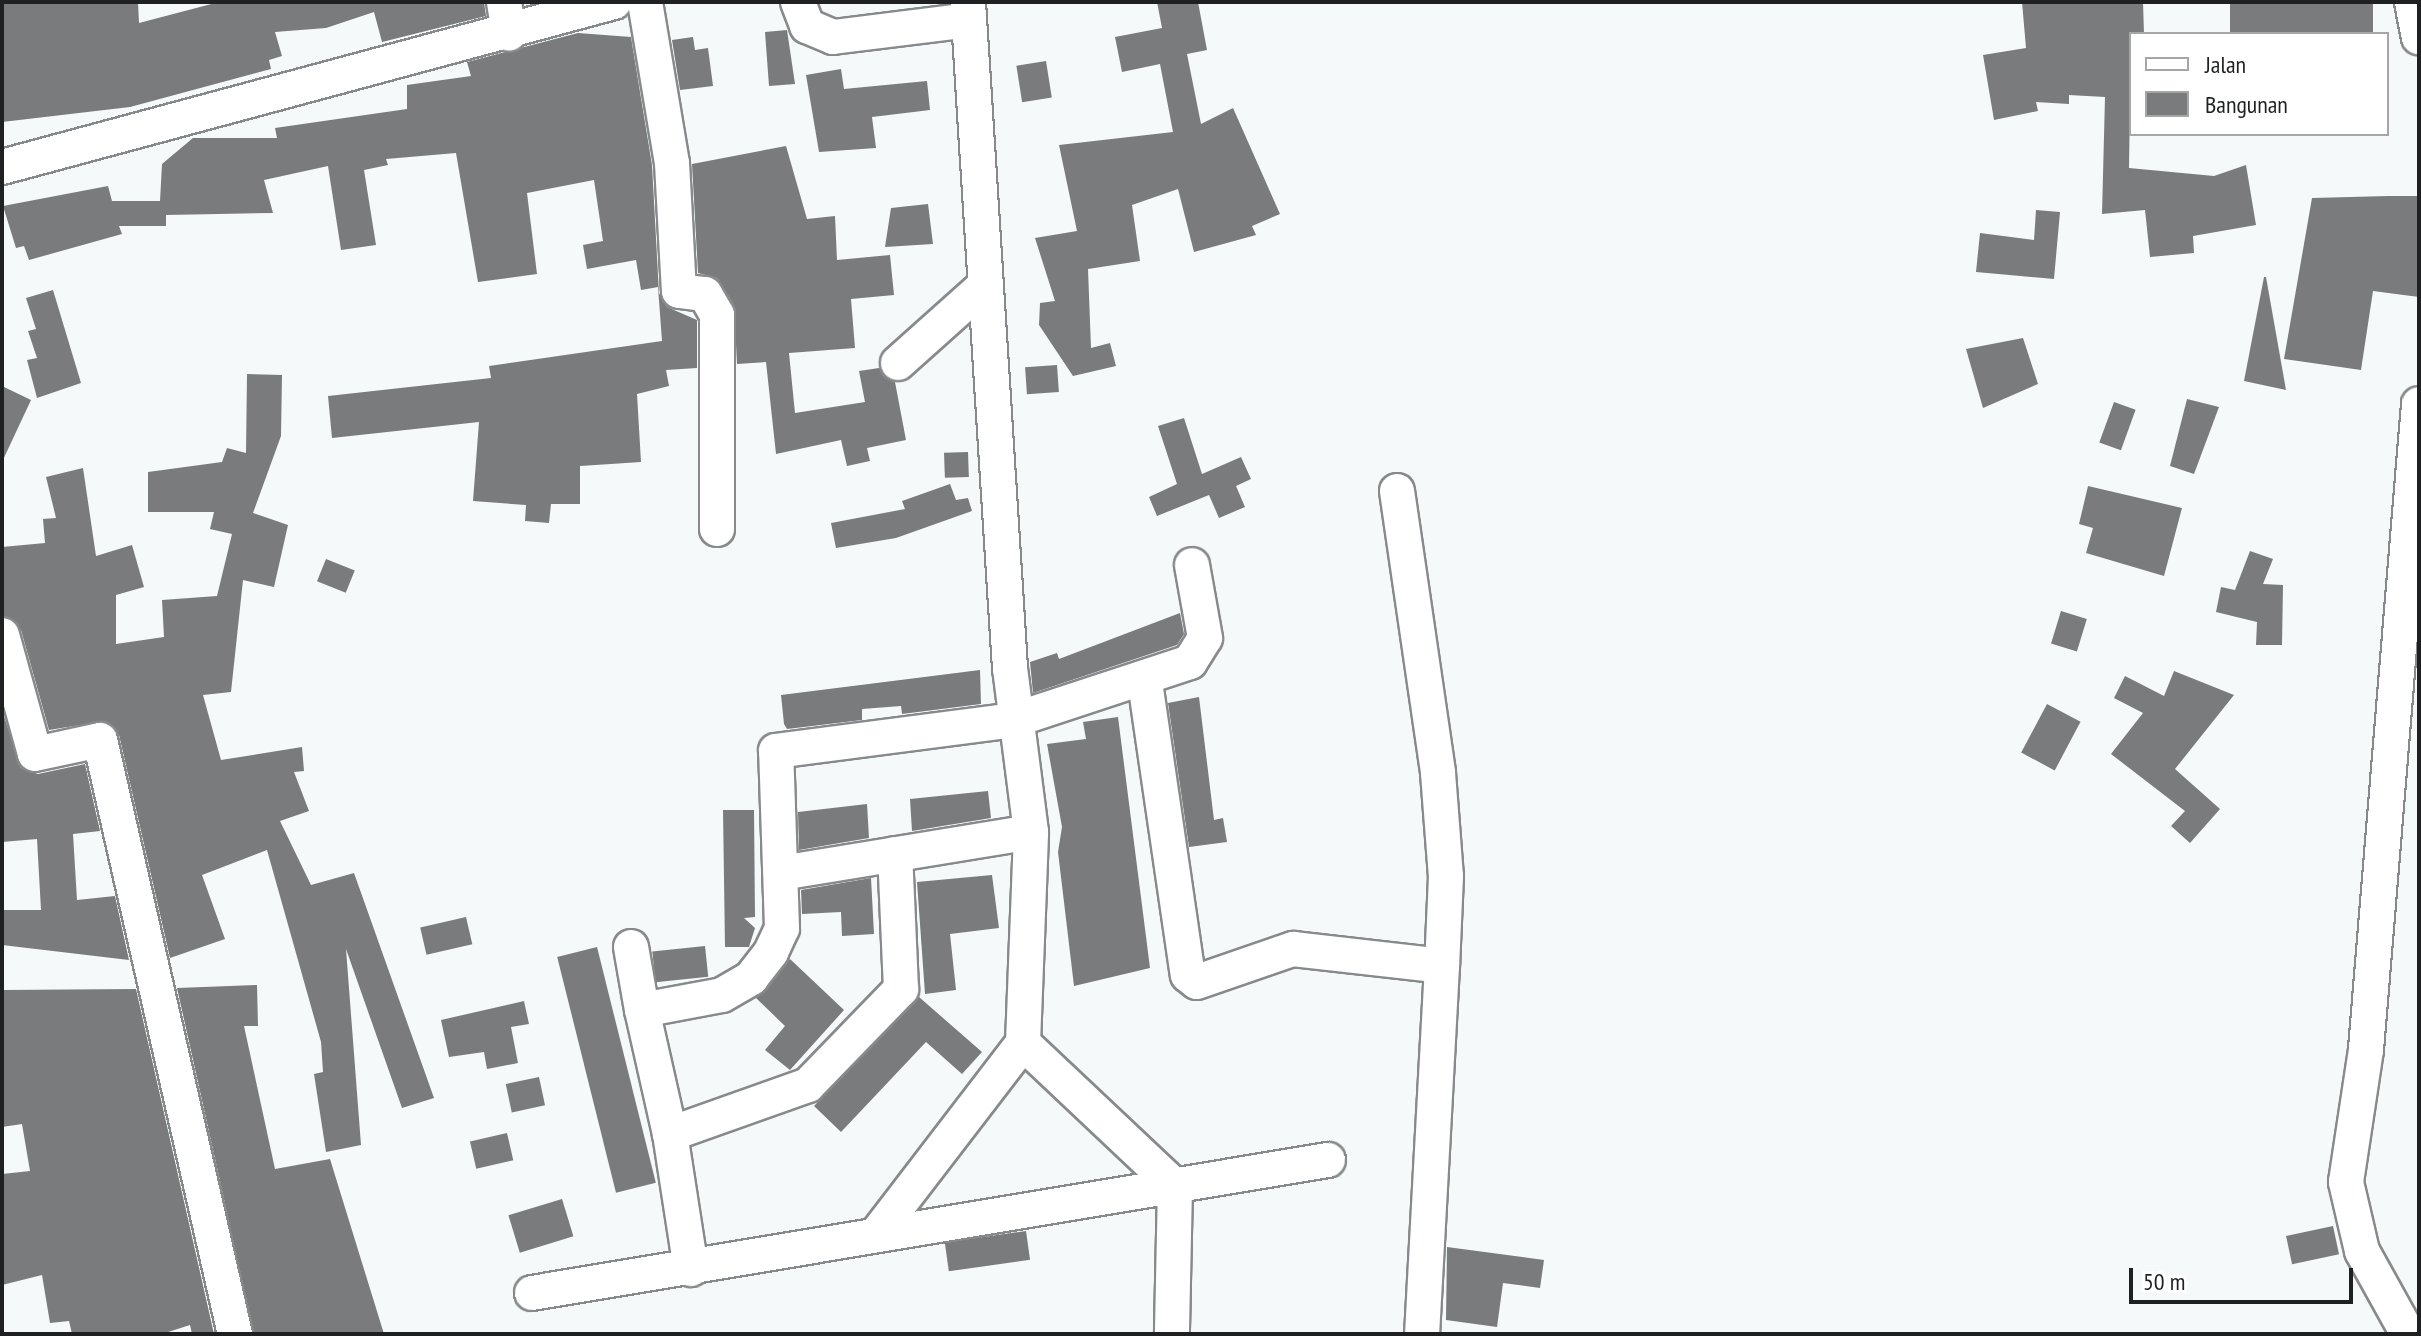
<!DOCTYPE html>
<style>
body{margin:0}
#map{position:relative;width:2421px;height:1336px;overflow:hidden;background:#f5f9fa;font-family:"PT Sans Narrow",sans-serif}
div>[style]{position:absolute}
[style*='--x']{left:calc(var(--x)*1px);top:calc(var(--y)*1px);width:calc(var(--w)*1px);rotate:calc(var(--a)*1deg)}
.building>*{inset:0;background:#797b7d;transform-origin:0 0}
.roads{filter:drop-shadow(2px 0 #878a8c) drop-shadow(-2px 0 #878a8c) drop-shadow(0 2px #878a8c) drop-shadow(0 -2px #878a8c)}
.street>*{height:34px;margin:-17px;padding:0 17px;transform-origin:17px;border-radius:17px;background:#fff}
span{translate:-50% -50%;white-space:nowrap;text-align:center;line-height:1.15;-webkit-text-stroke:8px #fff;paint-order:stroke}
.frame{position:absolute;inset:0;border:4px solid #1f2021;pointer-events:none}
.legend{position:absolute;left:2129px;top:32px;width:260px;height:104px;box-sizing:border-box;background:#fff;border:2px solid #a5a6a6;margin:0;padding:10px 14px;list-style:none;font-size:24px;color:#1f2021}
.legend li{display:flex;align-items:center;gap:16px;height:40px}
.legend b{width:40px;border:2px solid #a5a6a6}
.scale{position:absolute;left:2129px;top:1268px;width:224px;height:36px;box-sizing:border-box;border:4px solid #1f2021;border-top:0;padding-left:10px;font-size:24px;line-height:28px;white-space:nowrap;color:#1f2021;-webkit-text-stroke:6px #fff;paint-order:stroke}
</style>
<div id="map">
<div class="building">
<i style="clip-path:polygon(2px 2px,138px 2px,139px 23px,219px 2px,484px 2px,486px 16px,382px 42px,374px 12px,326px 28px,275px 32px,282px 56px,269px 60px,271px 69px,130px 107px,2px 122px)"></i>
<i style="clip-path:polygon(1157px 2px,1198px 2px,1207px 50px,1187px 54px,1201px 124px,1233px 108px,1280px 214px,1252px 226px,1256px 235px,1194px 252px,1178px 189px,1132px 205px,1140px 261px,1088px 269px,1091px 348px,1110px 343px,1116px 366px,1073px 376px,1039px 325px,1040px 303px,1055px 301px,1035px 238px,1077px 231px,1059px 145px,1173px 132px,1160px 64px,1122px 72px,1115px 37px,1162px 28px)"></i>
<i style="clip-path:polygon(2022px 2px,2143px 2px,2144px 34px,2131px 34px,2129px 168px,2214px 176px,2246px 165px,2256px 225px,2193px 236px,2194px 253px,2150px 257px,2145px 210px,2102px 214px,2105px 97px,2069px 95px,2069px 104px,2036px 102px,2038px 111px,1994px 120px,1983px 55px,2026px 48px)"></i>
<i style="left:2230px;top:2px;width:143px;height:32px"></i>
<i style="clip-path:polygon(787px 30px,795px 84px,769px 86px,765px 32px)"></i>
<i style="clip-path:polygon(578px 33px,631px 37px,652px 165px,659px 293px,667px 307px,697px 320px,697px 368px,666px 370px,669px 386px,637px 394px,641px 462px,580px 466px,580px 504px,551px 504px,549px 523px,525px 521px,526px 505px,473px 501px,479px 422px,332px 438px,328px 396px,491px 378px,489px 366px,662px 341px,658px 287px,641px 290px,636px 260px,587px 269px,583px 245px,603px 241px,594px 180px,527px 193px,537px 274px,478px 282px,456px 153px,386px 159px,388px 165px,364px 170px,376px 245px,341px 250px,328px 166px,264px 180px,273px 213px,166px 215px,166px 226px,119px 226px,122px 234px,29px 260px,24px 246px,16px 248px,3px 206px,108px 186px,112px 201px,160px 201px,162px 164px,193px 138px,277px 138px,275px 128px,407px 109px,407px 85px,471px 76px,467px 62px)"></i>
<i style="clip-path:polygon(693px 37px,695px 50px,708px 48px,713px 86px,680px 90px,672px 40px)"></i>
<i style="left:1046px;top:61px;width:37px;height:30px;rotate:81deg"></i>
<i style="clip-path:polygon(841px 69px,844px 89px,927px 81px,930px 110px,872px 117px,876px 148px,819px 152px,806px 75px)"></i>
<i style="clip-path:polygon(786px 146px,807px 219px,835px 216px,837px 260px,890px 255px,894px 295px,851px 299px,855px 348px,789px 353px,795px 413px,865px 402px,859px 371px,879px 368px,895px 382px,906px 440px,867px 448px,870px 461px,847px 466px,841px 440px,776px 454px,766px 362px,737px 364px,734px 305px,717px 278px,698px 273px,692px 164px)"></i>
<i style="clip-path:polygon(2388px 196px,2419px 196px,2419px 297px,2373px 291px,2361px 370px,2284px 359px,2312px 198px)"></i>
<i style="clip-path:polygon(928px 204px,933px 244px,885px 247px,891px 208px)"></i>
<i style="clip-path:polygon(2036px 210px,2060px 212px,2054px 279px,1976px 272px,1980px 233px,2034px 240px)"></i>
<i style="clip-path:polygon(2264px 277px,2266px 277px,2286px 390px,2244px 381px)"></i>
<i style="clip-path:polygon(53px 290px,81px 383px,37px 398px,27px 360px,37px 358px,28px 331px,36px 329px,26px 298px)"></i>
<i style="clip-path:polygon(2023px 338px,2038px 384px,1983px 408px,1966px 349px)"></i>
<i style="left:1057px;top:365px;width:27px;height:32px;rotate:86deg"></i>
<i style="clip-path:polygon(247px 374px,282px 375px,281px 436px,253px 513px,288px 525px,274px 587px,243px 580px,231px 692px,203px 695px,221px 760px,302px 747px,304px 771px,294px 772px,309px 811px,280px 821px,311px 885px,354px 873px,434px 1098px,402px 1108px,346px 949px,361px 1145px,326px 1152px,314px 1074px,323px 1072px,321px 1042px,267px 850px,202px 875px,225px 939px,170px 958px,119px 735px,105px 721px,49px 730px,21px 630px,2px 616px,2px 547px,45px 543px,43px 519px,56px 518px,46px 477px,83px 468px,96px 556px,132px 545px,144px 587px,116px 595px,116px 644px,164px 637px,162px 600px,217px 596px,232px 534px,210px 529px,214px 512px,148px 512px,148px 472px,222px 462px,227px 448px,246px 453px)"></i>
<i style="clip-path:polygon(2px 386px,31px 400px,2px 462px)"></i>
<i style="clip-path:polygon(2187px 399px,2219px 407px,2194px 474px,2170px 466px)"></i>
<i style="left:2114px;top:402px;width:23px;height:43px;rotate:20deg"></i>
<i style="clip-path:polygon(1184px 418px,1202px 474px,1241px 457px,1251px 479px,1236px 486px,1245px 507px,1219px 518px,1209px 495px,1157px 516px,1149px 497px,1177px 484px,1158px 426px)"></i>
<i style="left:968px;top:452px;width:25px;height:24px;rotate:88deg"></i>
<i style="clip-path:polygon(950px 484px,956px 500px,968px 498px,972px 511px,896px 538px,836px 548px,831px 523px,905px 509px,902px 501px)"></i>
<i style="clip-path:polygon(2088px 486px,2182px 508px,2164px 576px,2086px 553px,2093px 528px,2079px 524px)"></i>
<i style="clip-path:polygon(2250px 551px,2273px 559px,2263px 584px,2283px 585px,2282px 645px,2256px 645px,2257px 622px,2216px 612px,2221px 587px,2235px 590px)"></i>
<i style="left:326px;top:559px;width:31px;height:24px;rotate:22deg"></i>
<i style="left:2061px;top:611px;width:27px;height:34px;rotate:17deg"></i>
<i style="clip-path:polygon(1180px 613px,1184px 634px,1177px 645px,1033px 693px,1030px 662px,1057px 653px,1059px 659px)"></i>
<i style="clip-path:polygon(980px 670px,981px 704px,902px 714px,901px 706px,862px 709px,862px 720px,787px 729px,784px 724px,781px 695px)"></i>
<i style="clip-path:polygon(2174px 671px,2234px 695px,2175px 769px,2220px 809px,2190px 843px,2171px 826px,2185px 811px,2111px 754px,2143px 713px,2114px 698px,2125px 676px,2164px 696px)"></i>
<i style="clip-path:polygon(1199px 697px,1214px 820px,1223px 818px,1227px 842px,1189px 847px,1168px 703px)"></i>
<i style="left:2047px;top:704px;width:38px;height:55px;rotate:28deg"></i>
<i style="clip-path:polygon(2px 710px,21px 768px,38px 774px,85px 764px,100px 831px,73px 834px,77px 900px,115px 896px,129px 960px,2px 945px,2px 910px,41px 910px,37px 839px,2px 842px)"></i>
<i style="clip-path:polygon(1118px 717px,1150px 968px,1074px 986px,1058px 852px,1062px 827px,1047px 744px,1086px 739px,1083px 722px)"></i>
<i style="clip-path:polygon(988px 791px,991px 818px,912px 831px,910px 799px)"></i>
<i style="clip-path:polygon(867px 804px,869px 838px,799px 850px,798px 812px)"></i>
<i style="clip-path:polygon(723px 810px,754px 810px,755px 917px,744px 918px,755px 928px,749px 947px,725px 947px)"></i>
<i style="clip-path:polygon(992px 875px,999px 928px,950px 934px,956px 990px,925px 994px,917px 882px)"></i>
<i style="clip-path:polygon(871px 878px,874px 934px,842px 936px,841px 912px,802px 914px,801px 890px)"></i>
<i style="left:466px;top:917px;width:28px;height:47px;rotate:77deg"></i>
<i style="left:705px;top:946px;width:31px;height:53px;rotate:84deg"></i>
<i style="left:597px;top:947px;width:243px;height:41px;rotate:76deg"></i>
<i style="clip-path:polygon(790px 959px,844px 1010px,790px 1070px,765px 1050px,785px 1026px,756px 998px)"></i>
<i style="clip-path:polygon(257px 985px,258px 1026px,244px 1026px,275px 1169px,330px 1159px,384px 1334px,254px 1334px,177px 988px)"></i>
<i style="clip-path:polygon(136px 989px,214px 1334px,192px 1334px,190px 1325px,162px 1334px,72px 1334px,69px 1321px,50px 1323px,42px 1275px,2px 1285px,2px 1174px,30px 1171px,22px 1124px,2px 1127px,2px 990px)"></i>
<i style="clip-path:polygon(919px 997px,982px 1052px,962px 1074px,926px 1042px,841px 1132px,814px 1106px)"></i>
<i style="clip-path:polygon(524px 1001px,529px 1024px,511px 1027px,518px 1063px,487px 1069px,484px 1052px,449px 1057px,441px 1020px)"></i>
<i style="left:539px;top:1077px;width:29px;height:34px;rotate:78deg"></i>
<i style="left:507px;top:1133px;width:28px;height:38px;rotate:77deg"></i>
<i style="left:562px;top:1199px;width:39px;height:56px;rotate:73deg"></i>
<i style="left:2333px;top:1226px;width:29px;height:48px;rotate:78deg"></i>
<i style="left:1026px;top:1231px;width:29px;height:82px;rotate:82deg"></i>
<i style="clip-path:polygon(1447px 1247px,1544px 1260px,1540px 1288px,1503px 1283px,1497px 1327px,1446px 1320px)"></i>
</div>
<div class="roads">
<div class="street">
<i style="--x:504;--y:2;--w:32;--a:81"></i>
<i style="--x:645;--y:2;--w:163;--a:80.5"></i>
<i style="--x:672;--y:163;--w:128;--a:86.9"></i>
<i style="--x:679;--y:291;--w:26;--a:7"></i>
<i style="--x:705;--y:294;--w:24;--a:60"></i>
<i style="--x:717;--y:315;--w:214;--a:90"></i>
<i style="--x:798;--y:2;--w:26;--a:69"></i>
<i style="--x:807;--y:26;--w:28;--a:23"></i>
<i style="--x:833;--y:37;--w:137;--a:-7.1"></i>
<i style="--x:2412;--y:2;--w:36;--a:79"></i>
<i style="--x:2;--y:167;--w:634;--a:-15.09"></i>
<i style="--x:898;--y:363;--w:113;--a:-41.8"></i>
<i style="--x:1397;--y:491;--w:285;--a:81.7"></i>
<i style="--x:1438;--y:773;--w:103;--a:85.6"></i>
<i style="--x:1446;--y:876;--w:90;--a:92.5"></i>
<i style="--x:2;--y:635;--w:123;--a:74.5"></i>
<i style="--x:35;--y:754;--w:66;--a:-12.2"></i>
<i style="--x:100;--y:740;--w:609;--a:77.2"></i>
<i style="--x:1145;--y:682;--w:296;--a:81.7"></i>
<i style="--x:1188;--y:975;--w:11;--a:38"></i>
<i style="--x:1197;--y:982;--w:102;--a:-19"></i>
<i style="--x:1293;--y:949;--w:150;--a:6.5"></i>
<i style="--x:1442;--y:966;--w:369;--a:93.1"></i>
<i style="--x:781;--y:873;--w:253;--a:-9.3"></i>
<i style="--x:631;--y:947;--w:64;--a:80.1"></i>
<i style="--x:1023;--y:1043;--w:209;--a:43.3"></i>
<i style="--x:1175;--y:1186;--w:148;--a:91.2"></i>
<i style="--x:670;--y:1134;--w:127;--a:-102.7"></i>
<i style="--x:642;--y:1010;--w:81;--a:-10.6"></i>
<i style="--x:722;--y:995;--w:34;--a:-30"></i>
<i style="--x:751;--y:978;--w:33;--a:-52"></i>
<i style="--x:771;--y:952;--w:26;--a:-65"></i>
<i style="--x:782;--y:928;--w:177;--a:-91.9"></i>
<i style="--x:776;--y:751;--w:240;--a:-7.4"></i>
<i style="--x:1014;--y:720;--w:185;--a:-18.2"></i>
<i style="--x:1190;--y:662;--w:28;--a:-58"></i>
<i style="--x:1205;--y:638;--w:74;--a:-100.1"></i>
<i style="--x:878;--y:1232;--w:238;--a:-52.5"></i>
<i style="--x:1023;--y:1043;--w:211;--a:-87.8"></i>
<i style="--x:1031;--y:832;--w:165;--a:-97.3"></i>
<i style="--x:1010;--y:668;--w:667;--a:-93.61"></i>
<i style="--x:691;--y:1269;--w:137;--a:-98.8"></i>
<i style="--x:670;--y:1134;--w:146;--a:-19.5"></i>
<i style="--x:808;--y:1085;--w:134;--a:-45.9"></i>
<i style="--x:901;--y:989;--w:135;--a:-92.5"></i>
<i style="--x:532;--y:1293;--w:807;--a:-9.49"></i>
<i style="--x:2408;--y:1334;--w:95;--a:-119"></i>
<i style="--x:2362;--y:1251;--w:71;--a:-103.1"></i>
<i style="--x:2346;--y:1182;--w:134;--a:-81.4"></i>
<i style="--x:2366;--y:1049;--w:647;--a:-85.3"></i>
</div>
</div>
<div class="frame"></div>
<ul class="legend">
<li><b style="height:10px;background:#fff"></b>Jalan</li>
<li><b style="height:22px;background:#797b7d"></b>Bangunan</li>
</ul>
<div class="scale">50 m</div>
</div>
